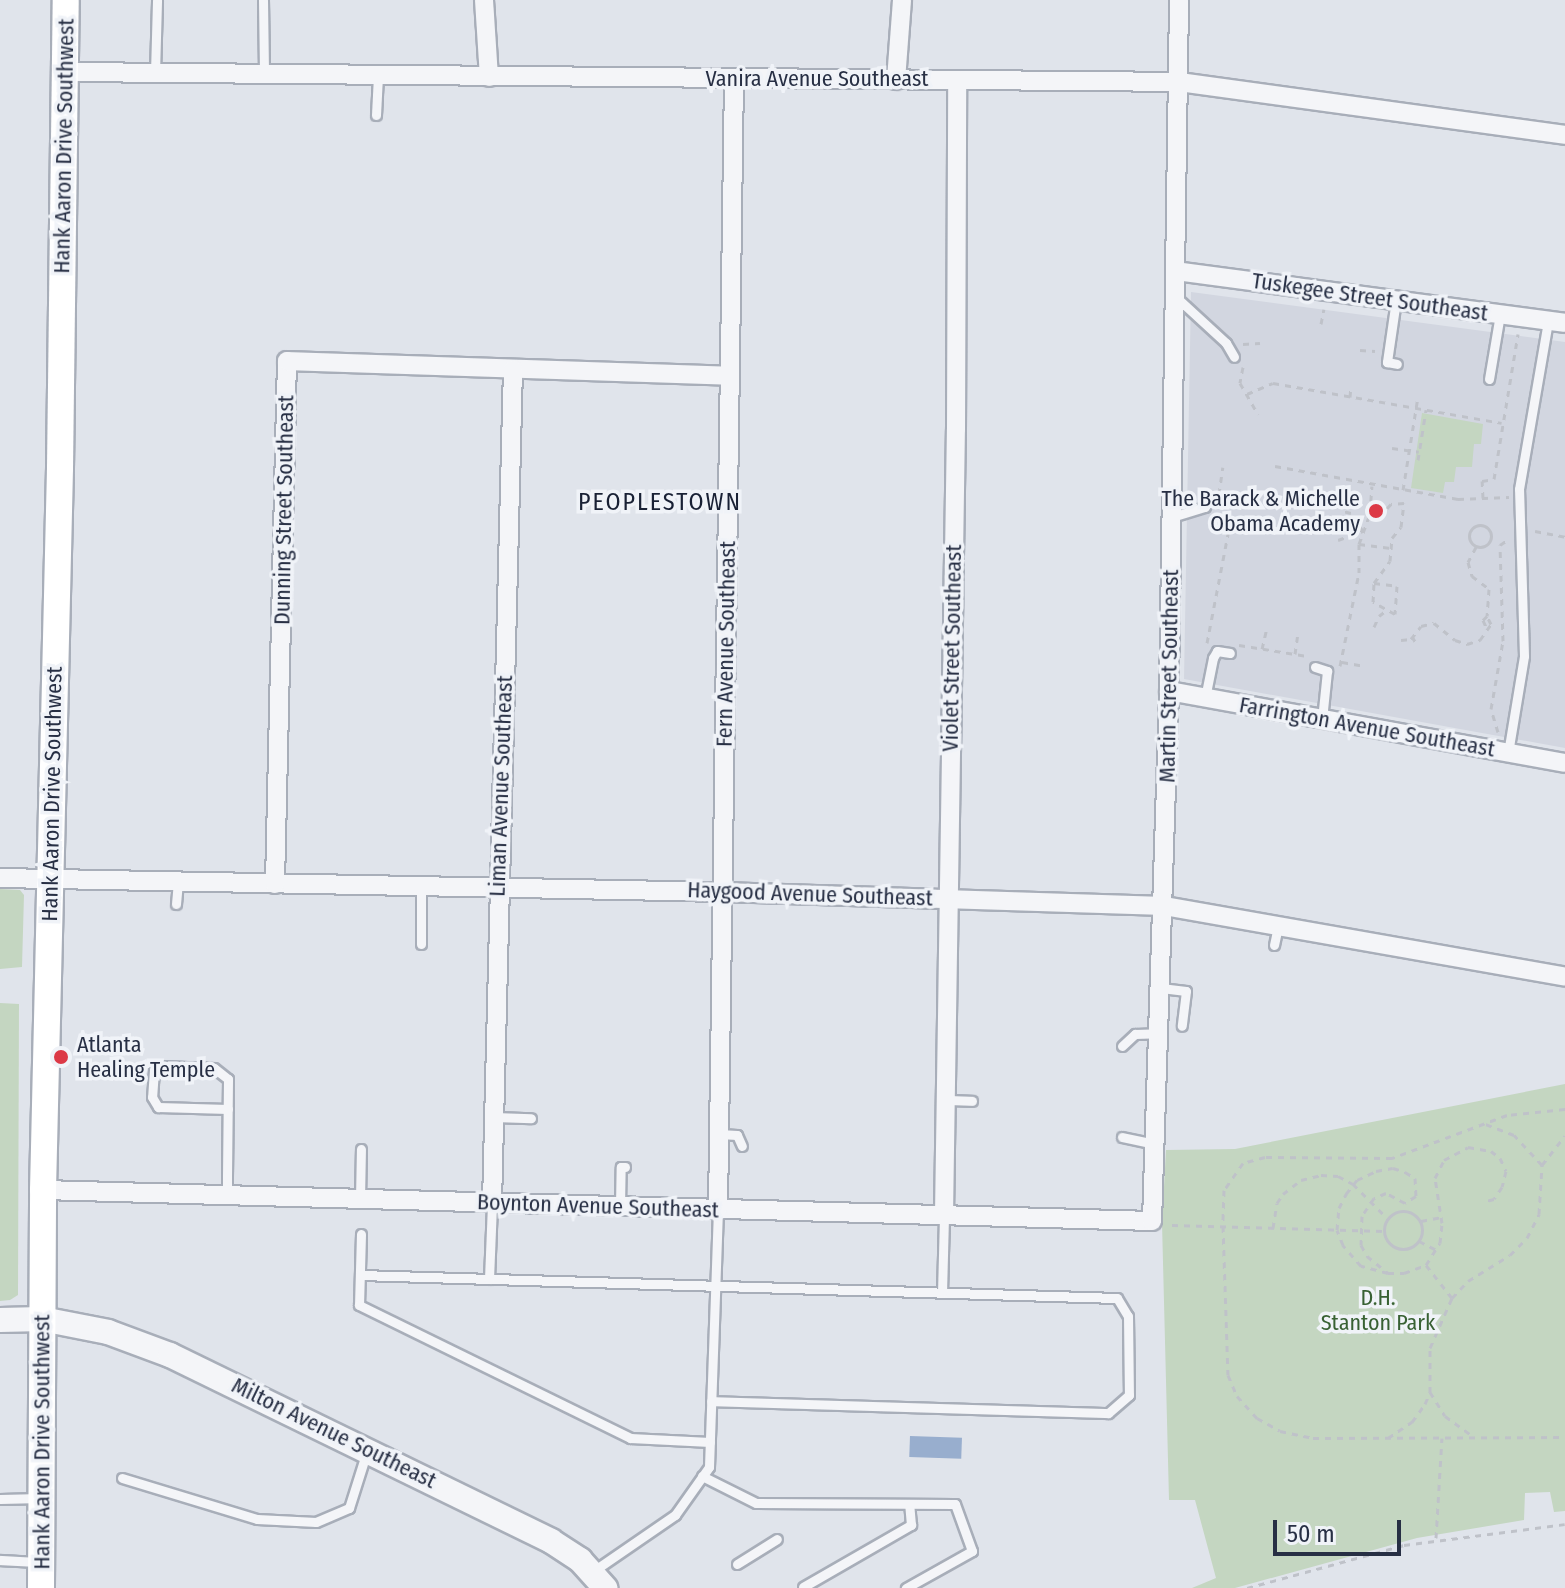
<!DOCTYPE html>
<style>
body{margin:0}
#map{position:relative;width:1565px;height:1588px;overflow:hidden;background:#e0e4eb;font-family:"Fira Sans Condensed",sans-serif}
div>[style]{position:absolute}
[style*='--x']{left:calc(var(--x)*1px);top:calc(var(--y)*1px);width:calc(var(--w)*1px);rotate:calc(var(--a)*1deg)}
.built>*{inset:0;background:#d2d6e0}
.green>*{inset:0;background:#c4d6c1}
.water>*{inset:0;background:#98aece;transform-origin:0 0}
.path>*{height:3px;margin-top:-1.5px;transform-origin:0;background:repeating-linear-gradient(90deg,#bfc2c9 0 6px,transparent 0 12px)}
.path>.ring{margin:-1.5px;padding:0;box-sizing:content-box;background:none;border:3px solid #bfc2c9;border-radius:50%}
.roads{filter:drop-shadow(2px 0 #a8aeb9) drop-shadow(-2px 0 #a8aeb9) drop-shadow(0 2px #a8aeb9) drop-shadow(0 -2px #a8aeb9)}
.service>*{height:9px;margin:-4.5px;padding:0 4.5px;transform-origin:4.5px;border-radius:4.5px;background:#f4f5f8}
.minor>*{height:18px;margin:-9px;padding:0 9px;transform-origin:9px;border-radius:9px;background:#f4f5f8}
.tertiary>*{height:24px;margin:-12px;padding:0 12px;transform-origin:12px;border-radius:12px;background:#f4f5f8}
.secondary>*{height:26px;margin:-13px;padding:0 13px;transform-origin:13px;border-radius:13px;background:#fff}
.dots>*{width:22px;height:22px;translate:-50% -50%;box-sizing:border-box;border:4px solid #f0f3f8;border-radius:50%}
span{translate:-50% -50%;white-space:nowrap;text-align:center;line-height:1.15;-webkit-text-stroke:7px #f0f3f8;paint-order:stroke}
.street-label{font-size:22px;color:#272f44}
.poi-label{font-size:22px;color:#272f44}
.right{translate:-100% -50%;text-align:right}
.left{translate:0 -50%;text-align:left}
.park-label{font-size:22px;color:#386133}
.neighbourhood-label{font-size:24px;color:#192135;letter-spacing:2px}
.scale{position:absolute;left:1273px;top:1520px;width:128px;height:36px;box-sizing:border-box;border:4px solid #272f44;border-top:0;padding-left:10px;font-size:24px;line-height:28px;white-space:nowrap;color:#272f44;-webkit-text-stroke:6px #f0f3f8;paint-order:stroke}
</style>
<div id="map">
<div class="built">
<i style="clip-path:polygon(1191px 292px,1565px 342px,1565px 748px,1184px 679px)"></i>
</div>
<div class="green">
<i style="clip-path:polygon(1422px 413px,1483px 424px,1481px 444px,1474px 444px,1472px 467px,1456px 467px,1454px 482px,1445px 482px,1443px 493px,1411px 488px)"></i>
<i style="clip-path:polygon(0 889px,20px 890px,24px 895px,22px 967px,0 969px)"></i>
<i style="clip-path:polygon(0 1003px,19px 1004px,18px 1295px,10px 1300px,0 1301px)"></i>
<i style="clip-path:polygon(1565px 1084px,1565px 1511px,1554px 1512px,1550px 1492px,1525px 1493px,1524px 1520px,1417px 1538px,1235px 1588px,1192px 1588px,1216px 1578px,1195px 1500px,1169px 1500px,1162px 1223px,1166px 1150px,1235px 1149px)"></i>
</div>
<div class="water">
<i style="left:910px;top:1436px;width:52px;height:21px;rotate:2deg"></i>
</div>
<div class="path">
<i style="--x:1321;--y:324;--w:15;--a:-79"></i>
<i style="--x:1243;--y:344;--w:17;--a:-3"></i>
<i style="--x:1360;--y:350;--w:15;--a:4"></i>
<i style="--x:1243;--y:367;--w:16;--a:101"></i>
<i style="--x:1240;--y:383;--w:36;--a:60"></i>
<i style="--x:1247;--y:394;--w:28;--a:-23"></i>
<i style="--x:1273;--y:383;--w:232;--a:9.9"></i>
<i style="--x:1350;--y:397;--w:11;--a:-85"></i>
<i style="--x:1392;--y:448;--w:27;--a:8"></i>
<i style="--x:1418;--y:460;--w:51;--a:-80.9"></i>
<i style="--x:1275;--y:466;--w:186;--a:10.2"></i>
<i style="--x:1458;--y:499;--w:51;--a:-2.2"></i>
<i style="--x:1403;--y:490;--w:95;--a:-80.9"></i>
<i style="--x:1219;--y:494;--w:27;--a:-82"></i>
<i style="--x:1483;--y:498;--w:17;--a:-93"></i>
<i style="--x:1482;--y:481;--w:12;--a:-9"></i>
<i style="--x:1494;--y:479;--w:147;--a:-80.6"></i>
<i class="ring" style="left:1469px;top:525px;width:19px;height:19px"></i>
<i style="--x:1535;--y:531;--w:31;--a:11"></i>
<i style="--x:1338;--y:540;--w:27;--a:-20"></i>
<i style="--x:1363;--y:531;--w:22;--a:-124"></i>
<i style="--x:1351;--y:513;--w:8;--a:-166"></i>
<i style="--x:1359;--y:544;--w:34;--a:7"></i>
<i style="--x:1476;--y:547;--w:17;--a:118"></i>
<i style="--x:1468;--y:562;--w:15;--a:74"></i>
<i style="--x:1472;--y:576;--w:21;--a:37"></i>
<i style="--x:1489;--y:589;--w:27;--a:94"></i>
<i style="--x:1374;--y:583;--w:23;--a:7"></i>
<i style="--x:1397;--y:586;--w:28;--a:94"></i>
<i style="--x:1395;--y:614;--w:25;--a:-151"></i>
<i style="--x:1373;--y:602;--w:19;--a:-87"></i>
<i style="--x:1374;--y:583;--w:27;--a:-54"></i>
<i style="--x:1390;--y:561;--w:23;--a:-85"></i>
<i style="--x:1392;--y:538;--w:14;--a:-51"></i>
<i style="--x:1401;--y:527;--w:24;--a:-83"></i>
<i style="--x:1404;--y:503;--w:13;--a:176"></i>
<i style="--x:1391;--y:504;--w:18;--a:133"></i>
<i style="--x:1374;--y:627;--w:12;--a:-66"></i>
<i style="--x:1379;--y:616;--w:11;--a:-38"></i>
<i style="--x:1412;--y:636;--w:10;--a:61"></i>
<i style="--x:1401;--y:640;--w:10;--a:-6"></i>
<i style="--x:1411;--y:639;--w:16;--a:-52"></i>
<i style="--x:1421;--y:626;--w:13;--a:-13"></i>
<i style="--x:1434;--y:623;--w:27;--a:39"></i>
<i style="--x:1455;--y:640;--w:13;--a:18"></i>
<i style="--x:1467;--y:644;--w:14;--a:-17"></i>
<i style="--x:1480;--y:640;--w:19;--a:-55"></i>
<i style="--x:1491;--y:624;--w:9;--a:-117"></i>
<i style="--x:1487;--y:616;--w:6;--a:135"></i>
<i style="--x:1483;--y:620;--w:10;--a:66"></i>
<i style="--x:1207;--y:643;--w:116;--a:-79.1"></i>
<i style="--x:1239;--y:645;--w:69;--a:9.2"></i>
<i style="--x:1262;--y:649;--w:23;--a:-77"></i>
<i style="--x:1295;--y:654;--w:21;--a:-82"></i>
<i style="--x:1342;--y:662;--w:23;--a:10"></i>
<i style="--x:1340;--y:666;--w:95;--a:-78.5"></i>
<i style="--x:1359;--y:573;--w:29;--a:-90"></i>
<i style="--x:1359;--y:544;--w:33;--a:-70"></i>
<i style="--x:1370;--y:513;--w:27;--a:-86"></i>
<i style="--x:1498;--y:732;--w:24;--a:-107"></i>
<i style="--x:1491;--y:709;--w:69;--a:-80"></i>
<i style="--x:1503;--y:641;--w:96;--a:-91.8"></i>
<i style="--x:1500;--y:545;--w:11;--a:-34"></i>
<i style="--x:1565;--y:1109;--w:58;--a:174.1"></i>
<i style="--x:1507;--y:1115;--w:123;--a:159.5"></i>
<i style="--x:1392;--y:1158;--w:127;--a:-179.5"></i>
<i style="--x:1265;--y:1157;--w:23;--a:165"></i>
<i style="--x:1243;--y:1163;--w:33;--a:125"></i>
<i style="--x:1224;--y:1190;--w:36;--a:92"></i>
<i style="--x:1223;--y:1226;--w:149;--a:88.1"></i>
<i style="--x:1228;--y:1375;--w:23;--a:67"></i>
<i style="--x:1237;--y:1396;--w:30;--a:48"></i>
<i style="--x:1257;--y:1418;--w:26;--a:29"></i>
<i style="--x:1280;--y:1431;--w:34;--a:12"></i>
<i style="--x:1313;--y:1438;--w:252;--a:-0.2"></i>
<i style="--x:1542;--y:1165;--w:37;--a:-52"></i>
<i class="ring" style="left:1384px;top:1211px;width:35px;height:35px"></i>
<i style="--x:1421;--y:1221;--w:20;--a:-11"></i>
<i style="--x:1172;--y:1225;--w:212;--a:1.6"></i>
<i style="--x:1273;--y:1228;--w:25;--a:-81"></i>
<i style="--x:1277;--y:1203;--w:11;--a:-56"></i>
<i style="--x:1283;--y:1194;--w:23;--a:-38"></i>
<i style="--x:1301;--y:1180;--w:21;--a:-14"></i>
<i style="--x:1321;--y:1175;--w:17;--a:3"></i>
<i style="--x:1338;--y:1176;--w:17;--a:28"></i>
<i style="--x:1353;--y:1184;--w:49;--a:45"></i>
<i style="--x:1419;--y:1241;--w:20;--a:27"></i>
<i style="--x:1388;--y:1273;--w:28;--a:-165"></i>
<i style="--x:1361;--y:1266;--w:28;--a:-131"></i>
<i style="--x:1343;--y:1245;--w:16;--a:-112"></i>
<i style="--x:1337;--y:1230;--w:22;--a:-85"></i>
<i style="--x:1339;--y:1208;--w:16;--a:-63"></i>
<i style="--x:1346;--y:1194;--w:18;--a:-52"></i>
<i style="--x:1357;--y:1180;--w:21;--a:-25"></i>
<i style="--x:1376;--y:1171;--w:17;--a:-10"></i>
<i style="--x:1393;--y:1168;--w:13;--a:18"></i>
<i style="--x:1405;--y:1172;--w:12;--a:31"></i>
<i style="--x:1415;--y:1178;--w:18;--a:87"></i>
<i style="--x:1416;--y:1196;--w:13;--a:148"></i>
<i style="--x:1405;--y:1203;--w:21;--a:-152"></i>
<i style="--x:1386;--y:1193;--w:13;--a:157"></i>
<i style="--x:1374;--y:1198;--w:22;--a:124"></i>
<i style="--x:1362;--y:1216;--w:29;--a:92"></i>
<i style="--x:1361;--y:1245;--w:13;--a:61"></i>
<i style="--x:1367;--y:1256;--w:27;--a:39"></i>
<i style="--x:1388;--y:1273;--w:16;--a:0"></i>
<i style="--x:1404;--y:1273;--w:23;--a:-20"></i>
<i style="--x:1452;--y:1298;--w:42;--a:-128.2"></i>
<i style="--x:1426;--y:1265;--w:26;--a:-58"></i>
<i style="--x:1440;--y:1243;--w:20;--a:-84"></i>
<i style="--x:1442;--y:1223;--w:46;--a:-98.8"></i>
<i style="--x:1435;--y:1178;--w:20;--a:-63"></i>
<i style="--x:1444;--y:1160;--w:27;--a:-28"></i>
<i style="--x:1468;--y:1147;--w:23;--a:10"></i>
<i style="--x:1491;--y:1151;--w:11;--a:38"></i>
<i style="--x:1500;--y:1158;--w:14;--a:65"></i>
<i style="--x:1506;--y:1171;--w:16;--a:104"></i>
<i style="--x:1502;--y:1187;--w:14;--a:124"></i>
<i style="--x:1494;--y:1199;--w:8;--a:166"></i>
<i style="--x:1430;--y:1392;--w:28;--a:58"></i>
<i style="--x:1445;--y:1416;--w:36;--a:36"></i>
<i style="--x:1388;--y:1438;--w:29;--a:-34"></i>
<i style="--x:1412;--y:1422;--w:22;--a:-54"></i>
<i style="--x:1425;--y:1404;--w:13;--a:-67"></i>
<i style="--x:1430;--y:1392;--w:44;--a:-90"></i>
<i style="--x:1430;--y:1348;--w:55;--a:-66.3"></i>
<i style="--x:1452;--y:1298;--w:23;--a:-47"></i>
<i style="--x:1468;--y:1281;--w:49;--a:-31.8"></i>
<i style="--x:1510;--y:1255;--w:24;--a:-45"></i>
<i style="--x:1527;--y:1238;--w:27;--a:-63"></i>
<i style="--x:1539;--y:1214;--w:49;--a:-86.5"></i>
<i style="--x:1542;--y:1165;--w:41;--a:-133"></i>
<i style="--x:1514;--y:1135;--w:31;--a:-159"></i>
<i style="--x:1436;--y:1538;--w:100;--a:-86.6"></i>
<i style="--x:1247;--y:1588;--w:163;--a:-15.3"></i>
<i style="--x:1404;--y:1545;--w:162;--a:-7.4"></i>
</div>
<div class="roads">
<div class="service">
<i style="--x:263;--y:0;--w:74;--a:89.2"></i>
<i style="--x:155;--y:73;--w:73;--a:-88.4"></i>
<i style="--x:376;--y:115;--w:40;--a:-87.1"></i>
<i style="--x:1176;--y:297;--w:68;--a:42.6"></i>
<i style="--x:1226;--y:343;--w:16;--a:60"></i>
<i style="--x:1396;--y:300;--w:63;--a:98.3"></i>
<i style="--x:1387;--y:362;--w:10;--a:11"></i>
<i style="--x:1489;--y:379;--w:66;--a:-80.4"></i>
<i style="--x:1172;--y:517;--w:34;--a:-17"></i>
<i style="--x:1205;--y:507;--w:8;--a:-76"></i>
<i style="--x:1315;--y:667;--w:13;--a:18"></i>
<i style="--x:1327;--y:671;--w:48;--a:95.9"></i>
<i style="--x:1205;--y:698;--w:41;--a:-78.7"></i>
<i style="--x:1213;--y:658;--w:8;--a:-60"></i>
<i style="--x:1217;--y:651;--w:13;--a:9"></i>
<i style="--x:1508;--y:753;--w:98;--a:-80.6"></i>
<i style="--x:1524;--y:656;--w:167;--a:-91.7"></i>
<i style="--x:1519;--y:489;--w:170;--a:-80.2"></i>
<i style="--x:176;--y:904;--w:22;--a:-85"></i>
<i style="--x:421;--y:944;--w:58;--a:-90"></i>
<i style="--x:1274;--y:945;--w:19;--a:-78"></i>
<i style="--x:1161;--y:988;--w:25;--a:7"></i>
<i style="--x:1186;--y:991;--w:35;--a:97"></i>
<i style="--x:1122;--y:1046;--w:18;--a:-43"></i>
<i style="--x:1135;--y:1034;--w:23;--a:-2"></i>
<i style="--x:946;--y:1100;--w:26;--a:2"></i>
<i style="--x:494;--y:1117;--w:37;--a:2"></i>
<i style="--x:719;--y:1134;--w:18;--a:3"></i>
<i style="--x:737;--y:1135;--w:12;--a:66"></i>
<i style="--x:1122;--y:1137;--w:34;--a:12"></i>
<i style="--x:227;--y:1195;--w:19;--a:-90"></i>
<i style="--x:227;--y:1176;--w:97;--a:-89.4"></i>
<i style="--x:228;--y:1079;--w:18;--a:-142"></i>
<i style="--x:214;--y:1068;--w:54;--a:-177.9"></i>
<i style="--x:160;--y:1066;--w:7;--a:146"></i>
<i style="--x:154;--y:1070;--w:27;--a:94"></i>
<i style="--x:152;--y:1097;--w:12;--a:59"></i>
<i style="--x:158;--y:1107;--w:70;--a:1.6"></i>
<i style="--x:360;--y:1199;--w:50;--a:-88.9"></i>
<i style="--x:620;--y:1206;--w:39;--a:-89"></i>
<i style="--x:621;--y:1167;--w:4;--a:0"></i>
<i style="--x:361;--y:1234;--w:71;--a:91.6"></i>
<i style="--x:359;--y:1305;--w:302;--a:26.1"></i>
<i style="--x:630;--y:1438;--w:80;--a:2.9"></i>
<i style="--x:360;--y:1275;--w:757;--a:1.74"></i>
<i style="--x:1117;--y:1298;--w:21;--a:59"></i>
<i style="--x:1128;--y:1316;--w:79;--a:89.3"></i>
<i style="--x:1129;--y:1395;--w:28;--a:139"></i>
<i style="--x:1108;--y:1413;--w:397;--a:-178.3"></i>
<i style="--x:489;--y:1279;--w:76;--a:-87.7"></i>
<i style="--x:942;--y:1293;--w:78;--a:-88.5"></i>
<i style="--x:702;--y:1476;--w:60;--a:26.6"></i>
<i style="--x:756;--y:1503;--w:199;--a:0.3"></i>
<i style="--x:955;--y:1504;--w:50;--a:70.1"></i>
<i style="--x:972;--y:1551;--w:76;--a:150.7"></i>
<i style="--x:122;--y:1478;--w:141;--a:16.9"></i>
<i style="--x:257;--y:1519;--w:59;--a:2.9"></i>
<i style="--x:316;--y:1522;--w:36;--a:-23"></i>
<i style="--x:349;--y:1508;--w:57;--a:-72.5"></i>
<i style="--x:0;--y:1499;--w:41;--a:-1.4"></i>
<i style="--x:0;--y:1560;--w:37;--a:3"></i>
<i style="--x:737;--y:1564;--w:47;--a:-32"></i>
<i style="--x:592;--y:1572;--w:101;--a:-34.5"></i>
<i style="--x:675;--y:1515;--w:59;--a:-54.7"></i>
<i style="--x:709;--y:1467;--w:258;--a:-88"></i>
<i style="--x:803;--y:1587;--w:125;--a:-29.9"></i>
<i style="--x:911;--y:1525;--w:21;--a:-95"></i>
</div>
<div class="minor">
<i style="--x:484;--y:0;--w:77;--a:86.3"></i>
<i style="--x:65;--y:72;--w:1114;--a:0.51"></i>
<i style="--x:1179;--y:82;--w:390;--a:7.8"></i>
<i style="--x:896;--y:80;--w:80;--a:-85.7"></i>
<i style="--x:1176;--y:271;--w:392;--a:7.6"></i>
<i style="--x:1169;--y:691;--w:402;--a:10.3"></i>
<i style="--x:0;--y:878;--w:723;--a:1.11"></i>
<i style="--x:723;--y:892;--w:441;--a:1.8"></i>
<i style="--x:1164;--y:906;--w:407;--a:10"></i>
<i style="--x:275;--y:884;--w:523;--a:-88.69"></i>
<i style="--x:287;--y:361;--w:441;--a:1.9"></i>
<i style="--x:43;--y:1190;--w:1109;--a:1.6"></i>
<i style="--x:1152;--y:1221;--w:530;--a:-88.16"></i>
<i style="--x:1169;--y:691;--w:691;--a:-89.17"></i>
<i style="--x:492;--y:1203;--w:834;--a:-88.56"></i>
<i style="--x:718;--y:1209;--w:1131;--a:-89.19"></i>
<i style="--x:944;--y:1215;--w:786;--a:-89.13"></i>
<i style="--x:956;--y:429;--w:349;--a:-89.8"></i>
</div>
<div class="tertiary">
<i style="--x:0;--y:1320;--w:42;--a:-1.4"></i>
<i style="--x:42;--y:1319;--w:67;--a:11.1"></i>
<i style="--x:108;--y:1332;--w:66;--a:20.4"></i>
<i style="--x:170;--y:1355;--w:424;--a:26"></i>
<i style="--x:551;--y:1541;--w:35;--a:33"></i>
<i style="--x:580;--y:1560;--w:38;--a:48"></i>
</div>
<div class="secondary">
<i style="--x:41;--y:1588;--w:398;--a:-89.7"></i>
<i style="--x:43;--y:1190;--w:722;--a:-88.65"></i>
<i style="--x:60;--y:468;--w:468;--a:-89.3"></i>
</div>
</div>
<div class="dots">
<i style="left:1376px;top:511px;background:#dc3946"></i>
<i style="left:61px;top:1057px;background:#dc3946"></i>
</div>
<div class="street-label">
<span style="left:817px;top:79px">Vanira Avenue Southeast</span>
<span style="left:64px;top:146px;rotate:-89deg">Hank Aaron Drive Southwest</span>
<span style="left:1370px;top:297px;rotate:8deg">Tuskegee Street Southeast</span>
<span style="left:284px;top:510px;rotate:-89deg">Dunning Street Southeast</span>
<span style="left:726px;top:644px;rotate:-89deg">Fern Avenue Southeast</span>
<span style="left:952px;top:648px;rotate:-89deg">Violet Street Southeast</span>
<span style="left:1169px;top:676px;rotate:-89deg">Martin Street Southeast</span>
<span style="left:1367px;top:727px;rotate:10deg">Farrington Avenue Southeast</span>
<span style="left:501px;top:786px;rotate:-88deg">Liman Avenue Southeast</span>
<span style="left:52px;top:794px;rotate:-89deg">Hank Aaron Drive Southwest</span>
<span style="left:810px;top:894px;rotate:2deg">Haygood Avenue Southeast</span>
<span style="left:598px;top:1206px;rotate:2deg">Boynton Avenue Southeast</span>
<span style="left:334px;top:1433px;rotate:26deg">Milton Avenue Southeast</span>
<span style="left:42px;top:1442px;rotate:-90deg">Hank Aaron Drive Southwest</span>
</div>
<div class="poi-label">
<span class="right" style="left:1360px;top:511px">The Barack &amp; Michelle<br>Obama Academy</span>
<span class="left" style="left:77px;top:1057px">Atlanta<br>Healing Temple</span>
</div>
<div class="park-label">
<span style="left:1378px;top:1310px">D.H.<br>Stanton Park</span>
</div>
<div class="neighbourhood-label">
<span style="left:660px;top:503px">PEOPLESTOWN</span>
</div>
<div class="scale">50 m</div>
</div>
